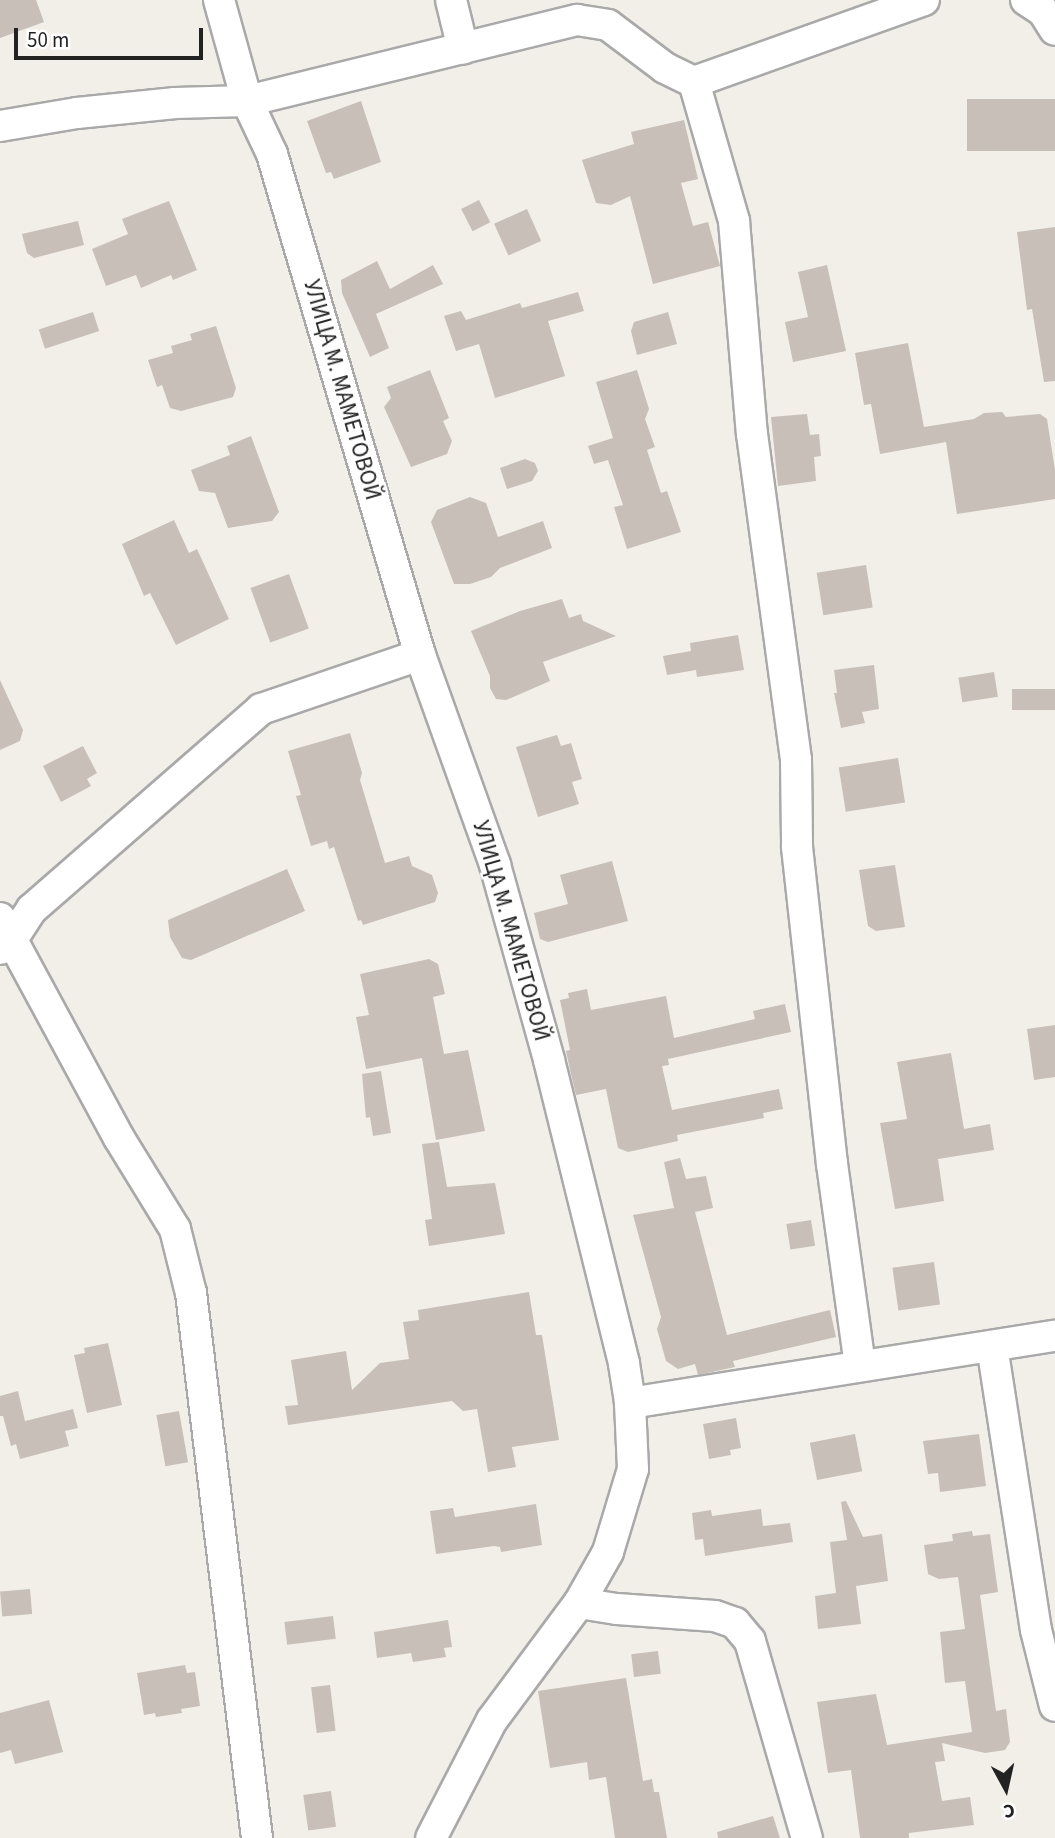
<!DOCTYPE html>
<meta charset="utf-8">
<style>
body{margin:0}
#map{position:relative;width:1055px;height:1838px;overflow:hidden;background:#f2efe9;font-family:"Source Sans 3",sans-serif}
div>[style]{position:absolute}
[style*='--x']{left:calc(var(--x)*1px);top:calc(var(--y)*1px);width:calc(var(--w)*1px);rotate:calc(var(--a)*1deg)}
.building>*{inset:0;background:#c7bfb8;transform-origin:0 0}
.roads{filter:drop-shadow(2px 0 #a9a9a9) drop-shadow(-2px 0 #a9a9a9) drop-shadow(0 2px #a9a9a9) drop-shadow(0 -2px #a9a9a9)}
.street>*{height:30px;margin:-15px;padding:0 15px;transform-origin:15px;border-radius:15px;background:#fff}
span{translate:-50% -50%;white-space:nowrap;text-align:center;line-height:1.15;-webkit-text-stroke:5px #fff;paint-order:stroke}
.street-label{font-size:23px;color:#222}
.north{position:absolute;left:971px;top:1754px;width:70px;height:70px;-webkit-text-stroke:5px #fff;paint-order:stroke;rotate:172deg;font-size:19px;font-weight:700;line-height:28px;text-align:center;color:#222}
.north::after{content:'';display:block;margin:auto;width:24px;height:32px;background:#222;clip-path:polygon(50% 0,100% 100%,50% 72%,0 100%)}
.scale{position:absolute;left:14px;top:28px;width:189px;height:32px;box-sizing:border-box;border:4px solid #222;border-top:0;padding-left:9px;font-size:21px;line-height:24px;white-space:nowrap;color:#222;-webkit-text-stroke:5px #fff;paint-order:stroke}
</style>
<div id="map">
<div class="building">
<i style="clip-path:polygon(0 0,36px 0,44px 22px,0 38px)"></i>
<i style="left:1055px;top:99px;width:52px;height:88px;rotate:90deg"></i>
<i style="clip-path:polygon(361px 101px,381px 162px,334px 179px,331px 172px,326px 173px,307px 121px)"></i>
<i style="clip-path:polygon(684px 120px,698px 179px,681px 183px,693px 226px,708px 222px,720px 266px,653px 284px,630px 196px,611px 205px,596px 203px,582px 160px,634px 144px,631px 132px)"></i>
<i style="left:479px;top:200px;width:25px;height:20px;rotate:63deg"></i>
<i style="clip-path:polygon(169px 201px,197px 270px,173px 280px,171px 275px,141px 288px,136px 275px,106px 286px,92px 249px,128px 234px,122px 219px)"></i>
<i style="left:527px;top:209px;width:35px;height:36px;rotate:66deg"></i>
<i style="clip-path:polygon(78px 221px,84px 245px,34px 258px,27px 253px,22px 234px)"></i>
<i style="clip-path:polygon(1055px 227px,1055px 381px,1044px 382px,1032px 309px,1027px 310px,1017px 232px)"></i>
<i style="clip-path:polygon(377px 261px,390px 289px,433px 265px,443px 284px,376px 314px,389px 348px,370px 357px,342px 293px,341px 280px)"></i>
<i style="clip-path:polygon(827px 265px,846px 351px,793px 362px,785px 322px,808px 317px,798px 272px)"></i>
<i style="clip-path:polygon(578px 292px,584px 311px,548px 321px,565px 376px,495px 398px,479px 344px,456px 351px,444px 316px,461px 311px,466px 320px,520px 303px,522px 308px)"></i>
<i style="left:93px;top:312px;width:20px;height:57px;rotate:72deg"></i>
<i style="clip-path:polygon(668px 312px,677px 344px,637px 355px,631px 331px,634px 322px)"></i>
<i style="clip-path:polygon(216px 326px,236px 388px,233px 397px,181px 411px,170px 408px,162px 385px,157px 387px,148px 360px,173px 353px,171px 346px,192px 340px,190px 334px)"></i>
<i style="clip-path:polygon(908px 343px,924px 427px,974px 419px,984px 413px,1002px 412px,1006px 417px,1040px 414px,1047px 419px,1055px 470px,1055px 499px,957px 514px,946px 442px,880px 454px,871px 404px,864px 405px,855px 353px)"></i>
<i style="clip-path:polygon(430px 370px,449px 418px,443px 421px,452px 441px,447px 454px,411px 467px,384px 407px,391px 398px,387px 387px)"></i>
<i style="clip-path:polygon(637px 370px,649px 409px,645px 419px,655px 447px,647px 450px,661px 493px,667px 491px,681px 532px,627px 549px,614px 507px,623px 505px,608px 460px,594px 464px,588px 446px,613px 438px,596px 382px)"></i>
<i style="clip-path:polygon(807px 414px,810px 435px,819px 434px,821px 456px,814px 457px,816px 481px,778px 486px,771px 417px)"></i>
<i style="clip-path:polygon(251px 436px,279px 512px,272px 521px,228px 528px,215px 493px,199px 491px,191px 470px,230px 455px,227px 446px)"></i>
<i style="clip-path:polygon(525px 459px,535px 463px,538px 471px,532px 481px,507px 489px,500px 468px)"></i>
<i style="clip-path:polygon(470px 497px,486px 503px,498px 537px,543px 521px,552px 548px,500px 568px,491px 577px,470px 584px,454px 584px,431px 522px,437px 510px)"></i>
<i style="clip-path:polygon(174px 520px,189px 553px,197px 549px,229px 619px,176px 645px,150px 593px,144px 596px,122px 544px)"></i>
<i style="left:866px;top:565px;width:43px;height:50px;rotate:81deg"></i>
<i style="left:289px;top:574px;width:58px;height:41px;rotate:70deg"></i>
<i style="clip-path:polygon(562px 599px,569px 618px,581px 614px,583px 621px,616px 636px,543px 662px,550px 681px,506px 700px,496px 699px,490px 688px,490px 676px,471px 631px,520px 611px)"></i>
<i style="clip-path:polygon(738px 635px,744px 670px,697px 677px,696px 670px,667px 675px,663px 656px,691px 651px,690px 643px)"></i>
<i style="clip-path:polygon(874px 665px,879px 709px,862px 712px,865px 723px,841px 728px,834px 693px,837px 693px,834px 670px)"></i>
<i style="left:994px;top:672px;width:25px;height:36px;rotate:81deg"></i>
<i style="clip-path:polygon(0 680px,23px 730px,20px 741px,0 750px)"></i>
<i style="left:1055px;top:689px;width:21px;height:43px;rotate:90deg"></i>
<i style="clip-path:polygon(350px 733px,362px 773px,360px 780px,385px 863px,409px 856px,412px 866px,432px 875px,438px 893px,435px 902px,363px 925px,361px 920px,358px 921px,334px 847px,329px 849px,327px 841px,311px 846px,296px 796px,301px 795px,288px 751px)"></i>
<i style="clip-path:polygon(557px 735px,561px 746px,571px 743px,582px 779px,572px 782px,579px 804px,538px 817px,516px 747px)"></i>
<i style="clip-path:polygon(83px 746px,97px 773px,87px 779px,91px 786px,61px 802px,43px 766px)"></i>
<i style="left:898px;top:758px;width:45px;height:60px;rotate:81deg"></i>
<i style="clip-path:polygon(612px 861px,628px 921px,548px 942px,540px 939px,534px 913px,568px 904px,560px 875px)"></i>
<i style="clip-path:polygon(895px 865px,905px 927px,876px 931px,868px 926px,859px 870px)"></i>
<i style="clip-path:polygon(287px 869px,305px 911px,191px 960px,182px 958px,170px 937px,168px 920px)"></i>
<i style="clip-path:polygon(429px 959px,438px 964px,445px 994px,433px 997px,444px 1054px,468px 1050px,485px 1131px,436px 1140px,422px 1058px,366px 1069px,356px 1017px,369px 1015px,360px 974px)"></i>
<i style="clip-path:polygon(587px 989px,591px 1010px,666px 996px,674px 1038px,755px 1019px,753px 1011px,785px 1004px,791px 1032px,668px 1059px,669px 1065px,662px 1066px,672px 1110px,779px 1089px,783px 1109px,763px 1113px,764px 1118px,677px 1135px,678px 1141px,628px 1152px,618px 1148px,606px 1089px,576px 1095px,570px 1070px,566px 1051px,570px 1050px,560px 1000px,569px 998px,568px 993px)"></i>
<i style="clip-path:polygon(1055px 1025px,1055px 1077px,1034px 1080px,1027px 1029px)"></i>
<i style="clip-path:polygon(951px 1053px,964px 1129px,990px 1124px,994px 1150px,938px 1159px,944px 1201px,895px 1209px,880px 1123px,907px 1119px,897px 1062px)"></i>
<i style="clip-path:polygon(381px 1071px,391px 1133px,373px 1136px,370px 1117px,366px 1118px,362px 1074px)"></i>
<i style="clip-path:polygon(439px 1142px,447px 1187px,495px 1183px,505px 1234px,429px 1246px,425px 1220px,432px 1219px,422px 1144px)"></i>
<i style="clip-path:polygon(680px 1158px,686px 1179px,706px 1176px,713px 1208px,695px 1212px,727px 1335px,830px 1310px,836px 1337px,733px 1361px,735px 1367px,698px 1375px,695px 1364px,678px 1369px,666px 1361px,657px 1329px,661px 1317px,633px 1215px,674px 1208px,664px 1162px)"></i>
<i style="left:811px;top:1220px;width:26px;height:25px;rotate:81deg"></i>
<i style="left:934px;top:1262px;width:43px;height:42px;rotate:82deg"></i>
<i style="clip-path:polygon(529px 1292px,536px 1335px,542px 1335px,559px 1440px,512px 1447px,516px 1467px,488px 1472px,477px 1409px,463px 1411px,452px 1401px,288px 1425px,285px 1406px,298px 1405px,291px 1360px,346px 1351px,352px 1390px,380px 1363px,409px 1359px,403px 1322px,419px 1320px,418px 1310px)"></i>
<i style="clip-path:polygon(108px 1343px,122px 1405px,87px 1413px,74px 1355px,85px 1353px,84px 1348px)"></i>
<i style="clip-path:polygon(18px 1391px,25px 1421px,73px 1409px,78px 1428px,65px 1431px,69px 1446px,20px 1459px,16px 1444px,11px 1446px,3px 1416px,0 1416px,0 1396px)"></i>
<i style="left:179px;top:1411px;width:52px;height:23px;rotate:80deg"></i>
<i style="clip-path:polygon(736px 1418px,741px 1448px,730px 1450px,731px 1455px,709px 1459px,703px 1424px)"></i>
<i style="left:855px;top:1434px;width:38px;height:46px;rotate:79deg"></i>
<i style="clip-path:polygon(979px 1434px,986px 1486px,940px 1492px,938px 1473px,928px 1474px,923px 1441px)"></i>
<i style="clip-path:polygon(846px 1501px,863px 1537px,882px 1534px,888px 1581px,856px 1586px,861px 1624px,818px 1629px,815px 1596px,836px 1593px,830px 1542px,847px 1540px,841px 1502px)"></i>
<i style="clip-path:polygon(536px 1504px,542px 1545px,501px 1552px,500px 1547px,494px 1546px,436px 1554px,430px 1511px,453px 1508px,455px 1517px)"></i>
<i style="clip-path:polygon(761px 1509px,763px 1526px,790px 1523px,793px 1542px,705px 1556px,703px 1539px,695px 1540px,692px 1513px,711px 1510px,712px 1516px)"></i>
<i style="clip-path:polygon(972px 1531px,973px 1536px,990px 1534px,998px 1592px,980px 1595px,996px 1711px,1006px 1709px,1010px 1742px,1005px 1750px,985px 1753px,942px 1743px,945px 1761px,935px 1762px,942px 1801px,970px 1797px,974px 1825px,909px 1833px,909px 1838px,860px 1838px,851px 1770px,828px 1773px,817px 1702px,876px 1694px,887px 1745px,972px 1732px,965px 1681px,945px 1683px,940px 1632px,965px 1629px,958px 1577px,939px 1579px,928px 1574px,924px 1545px,953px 1541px,952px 1534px)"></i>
<i style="left:30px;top:1589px;width:25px;height:30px;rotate:85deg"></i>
<i style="left:333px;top:1616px;width:23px;height:49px;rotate:83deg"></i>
<i style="clip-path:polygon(448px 1620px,452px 1647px,444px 1648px,446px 1657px,413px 1662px,411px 1653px,377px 1658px,374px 1632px)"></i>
<i style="left:658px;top:1651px;width:23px;height:27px;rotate:83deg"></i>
<i style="clip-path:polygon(185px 1665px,187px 1673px,195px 1672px,200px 1706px,181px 1709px,182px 1713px,156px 1717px,155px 1713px,144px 1715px,137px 1673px)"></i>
<i style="clip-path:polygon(626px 1678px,643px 1781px,652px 1779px,654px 1792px,659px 1792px,667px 1838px,615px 1838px,606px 1777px,589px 1780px,587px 1762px,550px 1768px,538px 1691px)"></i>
<i style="left:330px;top:1685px;width:46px;height:19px;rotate:83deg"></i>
<i style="clip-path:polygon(49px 1700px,63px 1752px,15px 1764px,11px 1750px,0 1753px,0 1713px)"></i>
<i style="left:331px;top:1791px;width:36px;height:28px;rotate:82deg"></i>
<i style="clip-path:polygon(773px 1816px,780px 1838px,718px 1838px,717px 1832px)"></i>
</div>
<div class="roads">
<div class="street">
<i style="--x:219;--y:0;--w:105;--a:74.5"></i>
<i style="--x:247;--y:101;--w:59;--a:64.7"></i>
<i style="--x:272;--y:154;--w:522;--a:73.54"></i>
<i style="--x:420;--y:655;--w:223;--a:70.3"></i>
<i style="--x:495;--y:865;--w:202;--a:74.5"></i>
<i style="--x:549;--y:1060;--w:313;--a:76.1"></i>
<i style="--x:624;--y:1364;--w:39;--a:81"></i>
<i style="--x:630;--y:1403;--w:66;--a:87.4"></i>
<i style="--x:633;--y:1469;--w:87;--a:106.8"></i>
<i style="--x:608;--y:1552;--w:59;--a:119.6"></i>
<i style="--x:579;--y:1603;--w:146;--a:126.6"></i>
<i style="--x:492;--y:1720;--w:133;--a:117.3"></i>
<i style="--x:451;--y:0;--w:50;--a:76.2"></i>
<i style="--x:1026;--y:0;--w:20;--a:33"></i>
<i style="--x:1043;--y:11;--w:22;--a:58"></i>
<i style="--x:694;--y:82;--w:145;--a:73.9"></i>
<i style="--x:734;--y:221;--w:214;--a:85.2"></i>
<i style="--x:752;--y:434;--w:329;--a:82.3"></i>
<i style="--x:796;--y:760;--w:87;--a:89.3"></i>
<i style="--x:797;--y:847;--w:319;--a:83.7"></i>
<i style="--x:832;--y:1164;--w:204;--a:82.1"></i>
<i style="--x:0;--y:126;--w:78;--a:-9.6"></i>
<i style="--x:77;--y:113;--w:99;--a:-5.8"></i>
<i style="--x:175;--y:103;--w:72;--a:-1.6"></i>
<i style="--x:247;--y:101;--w:340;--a:-13.8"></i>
<i style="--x:577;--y:20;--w:31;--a:9"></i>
<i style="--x:608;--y:25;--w:71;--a:37"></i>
<i style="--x:665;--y:68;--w:32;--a:26"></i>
<i style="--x:694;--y:82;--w:244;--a:-19.6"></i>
<i style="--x:0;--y:918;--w:250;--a:61.6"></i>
<i style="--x:119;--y:1138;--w:107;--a:58.4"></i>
<i style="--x:175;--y:1229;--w:66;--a:76"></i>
<i style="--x:191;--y:1293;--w:549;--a:83.1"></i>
<i style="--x:0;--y:949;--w:14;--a:-36"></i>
<i style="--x:11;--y:941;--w:38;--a:-57"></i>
<i style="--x:32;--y:909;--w:304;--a:-41.1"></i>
<i style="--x:261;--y:709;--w:168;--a:-18.8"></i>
<i style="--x:992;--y:1346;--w:287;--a:81.2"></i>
<i style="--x:1036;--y:1630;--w:78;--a:76"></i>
<i style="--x:630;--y:1403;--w:430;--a:-9"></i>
<i style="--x:579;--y:1603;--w:38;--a:9"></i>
<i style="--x:617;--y:1609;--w:98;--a:4.1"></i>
<i style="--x:715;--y:1616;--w:21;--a:19"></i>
<i style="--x:735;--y:1623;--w:23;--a:50"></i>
<i style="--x:750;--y:1641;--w:205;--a:73.9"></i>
</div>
</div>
<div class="street-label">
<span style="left:342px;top:390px;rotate:74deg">УЛИЦА М. МАМЕТОВОЙ</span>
<span style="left:511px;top:931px;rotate:74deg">УЛИЦА М. МАМЕТОВОЙ</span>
</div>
<div class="north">С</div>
<div class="scale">50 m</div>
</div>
